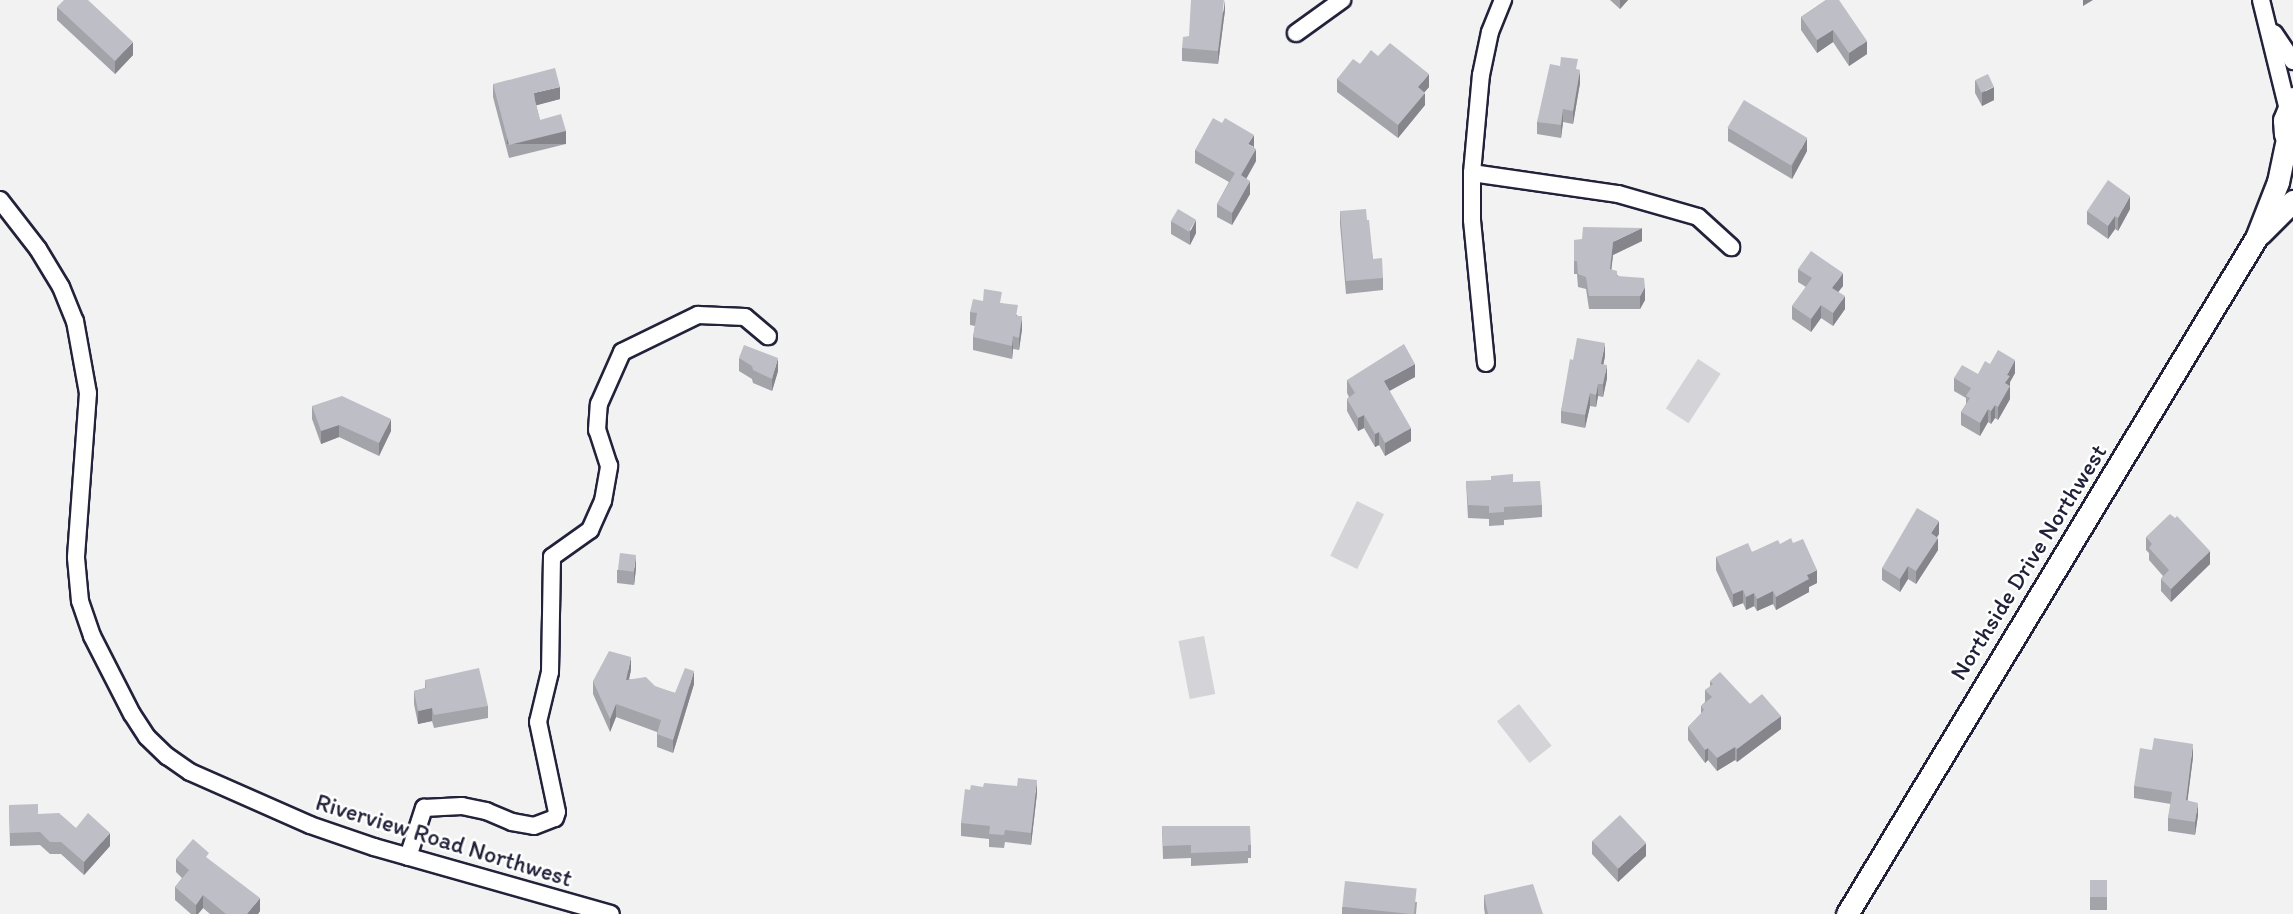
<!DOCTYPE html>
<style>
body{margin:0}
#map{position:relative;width:2293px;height:914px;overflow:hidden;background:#f2f2f3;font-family:Itim,sans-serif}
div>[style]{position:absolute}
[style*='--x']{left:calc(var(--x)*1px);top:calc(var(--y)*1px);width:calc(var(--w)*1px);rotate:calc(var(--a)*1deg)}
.green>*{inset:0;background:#d3d3d8;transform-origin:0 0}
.roads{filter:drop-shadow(2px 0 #22223b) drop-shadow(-2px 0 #22223b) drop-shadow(0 2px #22223b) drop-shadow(0 -2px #22223b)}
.minor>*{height:16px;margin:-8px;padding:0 8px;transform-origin:8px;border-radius:8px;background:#fff}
.major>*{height:21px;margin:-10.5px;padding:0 10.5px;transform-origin:10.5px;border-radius:10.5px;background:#fff}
.wall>*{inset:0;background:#a3a3aa;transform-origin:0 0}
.shaded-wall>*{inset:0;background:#85858b;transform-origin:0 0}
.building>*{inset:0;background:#bebec6;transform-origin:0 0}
span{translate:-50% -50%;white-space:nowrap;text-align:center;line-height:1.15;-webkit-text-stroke:5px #fff;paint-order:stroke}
.street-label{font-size:24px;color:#22223b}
</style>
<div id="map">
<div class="green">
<i style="left:1698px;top:359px;width:27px;height:59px;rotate:33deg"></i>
<i style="left:1357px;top:501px;width:30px;height:61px;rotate:26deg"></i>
<i style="left:1204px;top:636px;width:59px;height:26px;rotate:79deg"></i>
<i style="left:1519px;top:704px;width:53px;height:28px;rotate:52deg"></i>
</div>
<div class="roads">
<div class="minor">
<i style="--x:2261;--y:0;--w:109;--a:76.2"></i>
<i style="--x:1296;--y:33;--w:57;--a:-35.7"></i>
<i style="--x:2274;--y:33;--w:34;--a:56"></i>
<i style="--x:1472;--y:173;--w:148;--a:8.2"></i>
<i style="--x:1618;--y:194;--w:83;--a:16"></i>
<i style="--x:1698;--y:217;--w:45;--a:42.3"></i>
<i style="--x:0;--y:200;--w:62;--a:52.2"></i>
<i style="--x:38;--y:249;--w:44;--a:58.8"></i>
<i style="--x:61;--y:287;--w:37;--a:68"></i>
<i style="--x:75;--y:321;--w:73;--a:79.8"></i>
<i style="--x:88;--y:393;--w:165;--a:94.2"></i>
<i style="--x:76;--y:558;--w:43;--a:84.7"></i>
<i style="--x:80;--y:601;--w:37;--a:71"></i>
<i style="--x:92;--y:636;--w:88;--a:62.9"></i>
<i style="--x:132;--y:714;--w:27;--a:57"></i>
<i style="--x:147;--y:737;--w:28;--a:44"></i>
<i style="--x:167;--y:756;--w:28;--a:35"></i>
<i style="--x:190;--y:772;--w:131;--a:23.8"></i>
<i style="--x:310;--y:825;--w:68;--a:19"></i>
<i style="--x:374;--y:847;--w:246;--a:15.8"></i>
<i style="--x:1486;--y:363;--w:144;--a:-95.6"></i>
<i style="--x:1472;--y:220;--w:47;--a:-90"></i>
<i style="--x:1472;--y:173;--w:98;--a:-84.8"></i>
<i style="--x:1481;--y:75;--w:44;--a:-78.2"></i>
<i style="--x:1490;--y:32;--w:35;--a:-68"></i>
<i style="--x:408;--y:857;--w:52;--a:-71.9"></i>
<i style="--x:424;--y:808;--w:38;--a:-3"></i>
<i style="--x:462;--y:806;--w:25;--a:12"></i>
<i style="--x:486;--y:811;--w:28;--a:23"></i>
<i style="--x:512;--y:822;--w:22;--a:10"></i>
<i style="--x:534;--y:826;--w:22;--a:-21"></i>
<i style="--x:555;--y:818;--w:6;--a:-72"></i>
<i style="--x:557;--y:812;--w:92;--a:-101.9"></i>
<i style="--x:538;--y:722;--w:51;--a:-76.5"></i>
<i style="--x:550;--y:672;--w:115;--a:-89"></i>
<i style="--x:552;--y:557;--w:47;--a:-35.4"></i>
<i style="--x:590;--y:530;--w:32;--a:-66"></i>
<i style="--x:603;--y:501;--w:36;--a:-80"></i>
<i style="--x:609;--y:466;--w:38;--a:-108"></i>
<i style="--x:597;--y:430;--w:26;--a:-86"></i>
<i style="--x:599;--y:404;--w:57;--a:-66.1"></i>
<i style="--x:622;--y:352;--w:85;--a:-26"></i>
<i style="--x:698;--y:315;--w:47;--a:2.4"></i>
<i style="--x:745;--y:317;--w:30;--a:40"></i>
</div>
<div class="major">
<i style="--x:2293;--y:98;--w:24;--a:112"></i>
<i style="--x:2284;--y:120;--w:14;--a:86"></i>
<i style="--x:2285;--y:134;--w:18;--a:63"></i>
<i style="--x:2260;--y:234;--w:47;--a:-45"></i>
<i style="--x:1847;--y:914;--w:790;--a:-58.82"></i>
<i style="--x:2256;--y:238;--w:60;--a:-68.6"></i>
<i style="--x:2278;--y:182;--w:44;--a:-78.2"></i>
</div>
</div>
<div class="wall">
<i style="clip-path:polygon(1610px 0,1628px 0,1620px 9px)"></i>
<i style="clip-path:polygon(1826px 0,1867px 54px,1849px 66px,1833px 42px,1817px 53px,1801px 30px,1801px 17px)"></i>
<i style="clip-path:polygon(57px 7px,133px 55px,115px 74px,57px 20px)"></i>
<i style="clip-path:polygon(1225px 10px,1218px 64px,1182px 61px,1182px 48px)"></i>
<i style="clip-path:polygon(1378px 56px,1429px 87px,1424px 92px,1425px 105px,1398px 138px,1337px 92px,1337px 79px,1360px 64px)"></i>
<i style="clip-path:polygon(1578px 69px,1580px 83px,1573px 124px,1563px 122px,1561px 138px,1537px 134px,1537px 122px)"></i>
<i style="clip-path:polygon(1975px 80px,1994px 100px,1982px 106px,1975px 93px)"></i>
<i style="clip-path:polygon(493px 84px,560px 99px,536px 105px,540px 120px,566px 144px,509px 158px,493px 97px)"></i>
<i style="clip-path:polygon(1728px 128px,1807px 151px,1792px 179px,1728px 141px)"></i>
<i style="clip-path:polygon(1254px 147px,1256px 161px,1246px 179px,1250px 194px,1232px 225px,1217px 217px,1217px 204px,1229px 182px,1195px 163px,1195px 150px)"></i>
<i style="clip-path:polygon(2130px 209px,2118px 231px,2115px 229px,2108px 239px,2087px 224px,2087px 211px)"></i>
<i style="clip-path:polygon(1340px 211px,1367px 220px,1373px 259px,1383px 278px,1383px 290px,1346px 294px,1340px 224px)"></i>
<i style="clip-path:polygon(1171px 221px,1196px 233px,1190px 245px,1171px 234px)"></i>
<i style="clip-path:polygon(1574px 240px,1642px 241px,1613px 255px,1611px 269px,1645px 300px,1640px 309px,1589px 309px,1586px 289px,1578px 287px,1577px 274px,1574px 274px)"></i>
<i style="clip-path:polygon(1798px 269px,1843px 286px,1838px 292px,1845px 309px,1833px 326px,1821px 318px,1811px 332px,1792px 319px,1792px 306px,1806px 287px,1798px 282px)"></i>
<i style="clip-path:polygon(1002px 303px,1018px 316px,1022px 329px,1019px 350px,1013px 349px,1012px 359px,973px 350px,973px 337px,975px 326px,970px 325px,970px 312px)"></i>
<i style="clip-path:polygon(1605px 356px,1603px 365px,1607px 378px,1603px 397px,1598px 396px,1596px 407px,1590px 406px,1585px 428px,1561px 423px,1561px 411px,1573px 360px)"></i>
<i style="clip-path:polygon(739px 358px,778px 371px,772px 391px,753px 383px,752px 379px,739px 371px)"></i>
<i style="clip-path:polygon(2015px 373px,2010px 382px,2010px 399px,1998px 420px,1995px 418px,1991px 424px,1988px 422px,1980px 436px,1961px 425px,1961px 412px,1966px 404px,1966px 398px,1954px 391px,1954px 378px,1978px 374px)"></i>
<i style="clip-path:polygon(1415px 377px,1389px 390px,1411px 441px,1385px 456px,1379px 445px,1375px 447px,1364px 428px,1358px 431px,1347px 411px,1347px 399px,1349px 397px,1347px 393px,1347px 380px)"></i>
<i style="clip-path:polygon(312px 406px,391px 431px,379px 456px,339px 437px,321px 444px,312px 419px)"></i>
<i style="clip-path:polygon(1466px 481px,1513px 482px,1542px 505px,1542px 517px,1504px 520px,1504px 525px,1489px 526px,1489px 519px,1468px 518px)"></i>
<i style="clip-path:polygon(1939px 534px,1937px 537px,1938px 550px,1916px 584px,1908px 579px,1900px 592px,1882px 580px,1882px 568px)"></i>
<i style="clip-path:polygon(2146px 537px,2210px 564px,2171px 602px,2161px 591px,2161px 579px,2163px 576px,2149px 560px,2149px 553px,2146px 550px)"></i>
<i style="clip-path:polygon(1780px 544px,1817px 583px,1809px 587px,1809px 592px,1776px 610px,1773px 604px,1757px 611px,1754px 606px,1746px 610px,1743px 603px,1733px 607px,1716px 570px,1716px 557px,1752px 552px)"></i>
<i style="clip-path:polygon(636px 568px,634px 585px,617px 583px,617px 570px)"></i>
<i style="clip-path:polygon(631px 670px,629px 679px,675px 693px,694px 684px,673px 753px,657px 747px,657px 732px,616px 717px,610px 732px,593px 694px,593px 681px)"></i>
<i style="clip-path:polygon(425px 680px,488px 706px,488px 718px,434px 728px,432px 721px,418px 724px,414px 704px,414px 691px,425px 688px)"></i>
<i style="clip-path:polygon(1710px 681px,1750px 704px,1781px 729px,1737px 762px,1735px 760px,1717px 771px,1708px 760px,1705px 763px,1688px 740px,1688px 727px,1701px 714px,1701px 706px,1705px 702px,1705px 690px,1710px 687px)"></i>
<i style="clip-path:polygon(2193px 757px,2187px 801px,2198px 815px,2195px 835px,2168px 831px,2168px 818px,2171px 804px,2134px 798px,2134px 786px)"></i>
<i style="clip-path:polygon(970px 790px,1037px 793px,1031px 845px,1005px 842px,1004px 848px,989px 847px,989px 839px,961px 836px,961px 823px)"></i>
<i style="clip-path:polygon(9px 805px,76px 828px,110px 846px,84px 875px,61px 854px,50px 854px,40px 845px,10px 846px)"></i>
<i style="clip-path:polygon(1162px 826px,1251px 845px,1251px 858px,1248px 858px,1248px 863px,1191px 866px,1191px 858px,1163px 859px)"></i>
<i style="clip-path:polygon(1592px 841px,1646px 856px,1618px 882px,1592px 854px)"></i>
<i style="clip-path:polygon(176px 859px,209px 860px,260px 911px,258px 914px,210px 914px,203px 908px,198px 914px,191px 914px,175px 900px,175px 887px,182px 878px,176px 872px)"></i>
<i style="left:2090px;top:880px;width:17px;height:30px"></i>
<i style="clip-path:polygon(1484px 895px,1543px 914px,1485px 914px,1484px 908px)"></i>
<i style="clip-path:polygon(1417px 902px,1416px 914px,1342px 914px,1342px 907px)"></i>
</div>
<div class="shaded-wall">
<i style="clip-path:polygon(1225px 0,1225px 10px,1218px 64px,1218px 51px)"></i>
<i style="clip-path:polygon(1620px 0,1628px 0,1620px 9px)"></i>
<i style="clip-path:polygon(2083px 0,2093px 0,2083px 6px)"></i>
<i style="clip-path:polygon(1833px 30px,1833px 42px,1817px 53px,1817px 40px)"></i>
<i style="clip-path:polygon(1867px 41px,1867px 54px,1849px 66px,1849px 53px)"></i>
<i style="clip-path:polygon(133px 42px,133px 55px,115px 74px,115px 61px)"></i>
<i style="clip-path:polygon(1580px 70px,1580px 83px,1573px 124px,1573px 111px)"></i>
<i style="clip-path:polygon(1429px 74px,1429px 87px,1418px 100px,1418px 87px)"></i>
<i style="clip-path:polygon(560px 87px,560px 99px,534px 106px,534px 93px)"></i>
<i style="clip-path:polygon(1994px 87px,1994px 100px,1982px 106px,1982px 93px)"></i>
<i style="clip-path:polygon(1425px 93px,1425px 105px,1398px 138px,1398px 125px)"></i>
<i style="clip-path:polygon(1563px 109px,1563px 122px,1561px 138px,1561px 125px)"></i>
<i style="left:566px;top:131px;width:13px;height:59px;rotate:90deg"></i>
<i style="clip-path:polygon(1254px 135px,1254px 147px,1248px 144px)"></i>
<i style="clip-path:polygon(1807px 138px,1807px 151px,1792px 179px,1792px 166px)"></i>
<i style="clip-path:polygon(1256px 149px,1256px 161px,1241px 188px,1241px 175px)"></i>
<i style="clip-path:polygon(1250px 181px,1250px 194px,1232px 225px,1232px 213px)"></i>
<i style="clip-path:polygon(2130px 196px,2130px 209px,2118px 231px,2118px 218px)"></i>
<i style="clip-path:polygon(2115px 216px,2115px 229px,2108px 239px,2108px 226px)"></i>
<i style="clip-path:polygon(1196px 220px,1196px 233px,1190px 245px,1190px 232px)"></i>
<i style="clip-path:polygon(1642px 228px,1642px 241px,1613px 255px,1610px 282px,1610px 269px,1613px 242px)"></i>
<i style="clip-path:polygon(1843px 273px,1843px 286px,1832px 300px,1832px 288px)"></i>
<i style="clip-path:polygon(1645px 287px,1645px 300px,1640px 309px,1640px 296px)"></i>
<i style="clip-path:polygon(1845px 296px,1845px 309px,1833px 326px,1833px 313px)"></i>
<i style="clip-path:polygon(1821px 305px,1821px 318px,1811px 332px,1811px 319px)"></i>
<i style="clip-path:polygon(1022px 316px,1022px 329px,1019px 350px,1019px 338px)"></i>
<i style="clip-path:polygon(1013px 336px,1013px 349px,1012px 359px,1012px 346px)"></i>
<i style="clip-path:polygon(1605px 343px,1605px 356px,1601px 377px,1601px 364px)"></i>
<i style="clip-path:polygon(778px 358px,778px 371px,772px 391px,772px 379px)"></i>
<i style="clip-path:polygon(2015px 360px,2015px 373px,2010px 382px,2010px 399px,1998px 420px,1998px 407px,2007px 375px)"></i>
<i style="clip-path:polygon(1415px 364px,1415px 377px,1384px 394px,1384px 381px)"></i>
<i style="clip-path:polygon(1607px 365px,1607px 378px,1603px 397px,1603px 384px)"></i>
<i style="clip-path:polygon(1598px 384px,1598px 396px,1596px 407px,1596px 395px)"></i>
<i style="clip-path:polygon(1590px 393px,1590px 406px,1585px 428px,1585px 415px)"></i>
<i style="clip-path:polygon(1995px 405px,1995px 418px,1991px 424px,1991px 411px)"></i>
<i style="clip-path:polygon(1988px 409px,1988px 422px,1980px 436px,1980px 423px)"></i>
<i style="clip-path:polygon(1364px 415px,1364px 428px,1358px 431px,1358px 418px)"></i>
<i style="clip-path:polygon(391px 419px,391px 431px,379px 456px,379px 443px)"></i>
<i style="clip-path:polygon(339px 425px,339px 437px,321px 444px,321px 431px)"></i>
<i style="clip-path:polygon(1411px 428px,1411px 441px,1385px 456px,1385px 443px)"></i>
<i style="clip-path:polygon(1379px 432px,1379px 445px,1375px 447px,1375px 434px)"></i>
<i style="clip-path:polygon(1939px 521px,1939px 534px,1931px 546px,1931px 533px)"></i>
<i style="clip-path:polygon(1938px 538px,1938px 550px,1916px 584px,1916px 571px)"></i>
<i style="clip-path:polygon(2210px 551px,2210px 564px,2171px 602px,2171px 589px)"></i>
<i style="clip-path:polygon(636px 555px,636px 568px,634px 585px,634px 572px)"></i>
<i style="clip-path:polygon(1908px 566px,1908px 579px,1900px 592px,1900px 579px)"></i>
<i style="clip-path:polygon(1817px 570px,1817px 583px,1809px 587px,1809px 592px,1776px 610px,1776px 597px,1807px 575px)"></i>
<i style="clip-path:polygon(1743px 590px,1743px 603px,1733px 607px,1733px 594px)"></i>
<i style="clip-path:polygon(1773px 591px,1773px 604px,1757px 611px,1757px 599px)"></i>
<i style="clip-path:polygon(1754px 593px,1754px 606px,1746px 610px,1746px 597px)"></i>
<i style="clip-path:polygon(631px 657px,631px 670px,626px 692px,626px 680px)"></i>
<i style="clip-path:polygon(694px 671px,694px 684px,673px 753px,673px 740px)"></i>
<i style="clip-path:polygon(616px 704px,616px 717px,610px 732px,610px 719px)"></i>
<i style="clip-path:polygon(432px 708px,432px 721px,418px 724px,418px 711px)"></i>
<i style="clip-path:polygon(1781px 716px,1781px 729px,1737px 762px,1737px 749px)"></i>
<i style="clip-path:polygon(2193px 744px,2193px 757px,2186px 813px,2186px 800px)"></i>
<i style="clip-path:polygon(1735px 747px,1735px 760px,1717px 771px,1717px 758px)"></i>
<i style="clip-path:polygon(1708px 748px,1708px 760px,1705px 763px,1705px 750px)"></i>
<i style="clip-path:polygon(1037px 780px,1037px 793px,1031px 845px,1031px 833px)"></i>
<i style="clip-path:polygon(2198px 803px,2198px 815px,2195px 835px,2195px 822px)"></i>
<i style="clip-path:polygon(110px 833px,110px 846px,84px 875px,84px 862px)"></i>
<i style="clip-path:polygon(1646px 843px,1646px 856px,1618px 882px,1618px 869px)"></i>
<i style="clip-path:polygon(203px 895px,203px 908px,198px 914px,196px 914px,196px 905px)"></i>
<i style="clip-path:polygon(260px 898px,260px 911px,258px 914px,247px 914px)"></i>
</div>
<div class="building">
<i style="clip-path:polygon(64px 0,88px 0,133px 42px,115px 61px,57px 7px)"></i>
<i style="clip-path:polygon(1191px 0,1224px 0,1218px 51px,1182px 48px,1183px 37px,1189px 36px)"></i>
<i style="clip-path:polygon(1826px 0,1839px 0,1867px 41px,1849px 53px,1833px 30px,1817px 40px,1801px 17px)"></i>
<i style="clip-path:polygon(1390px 43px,1429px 74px,1418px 87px,1425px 93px,1398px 125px,1337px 79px,1353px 59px,1360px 64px,1371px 50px,1378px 56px)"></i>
<i style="clip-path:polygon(1561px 57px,1578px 59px,1576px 69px,1580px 70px,1573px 111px,1563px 109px,1561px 125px,1537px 122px,1550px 64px,1560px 66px)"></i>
<i style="clip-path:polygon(555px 68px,560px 87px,534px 93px,535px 100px,540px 120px,561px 114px,566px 131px,509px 145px,493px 84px)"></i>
<i style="left:1988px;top:74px;width:14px;height:14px;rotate:65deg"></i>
<i style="left:1744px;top:100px;width:74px;height:32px;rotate:31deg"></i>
<i style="clip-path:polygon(1213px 118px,1222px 123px,1225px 118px,1254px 135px,1248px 144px,1256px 149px,1241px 175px,1250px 181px,1232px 213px,1217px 204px,1235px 173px,1195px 150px)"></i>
<i style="clip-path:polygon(2108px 180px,2130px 196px,2118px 218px,2115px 216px,2108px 226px,2087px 211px)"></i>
<i style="left:1178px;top:209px;width:21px;height:14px;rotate:31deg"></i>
<i style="clip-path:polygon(1366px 209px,1367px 220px,1369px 220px,1373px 259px,1382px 258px,1383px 278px,1346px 281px,1340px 211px)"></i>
<i style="clip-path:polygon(1583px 227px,1642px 228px,1613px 242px,1610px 269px,1617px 271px,1617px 276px,1644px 278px,1645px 287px,1640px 296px,1589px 296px,1586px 277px,1578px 274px,1577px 261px,1574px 261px,1574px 240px,1582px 239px)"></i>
<i style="clip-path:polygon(1811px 251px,1843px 273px,1832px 288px,1845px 296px,1833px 313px,1821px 305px,1811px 319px,1792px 306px,1812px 278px,1798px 269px)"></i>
<i style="clip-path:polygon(984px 289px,1002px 292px,1000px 303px,1018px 305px,1016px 316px,1022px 316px,1019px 338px,1013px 336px,1012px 346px,973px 337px,977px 313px,970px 312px,973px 299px,983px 301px)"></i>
<i style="clip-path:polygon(1577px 338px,1605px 343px,1601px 364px,1607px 365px,1603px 384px,1598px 384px,1596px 395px,1590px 393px,1585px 415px,1561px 411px,1570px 359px,1573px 360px)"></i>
<i style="clip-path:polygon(1404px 344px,1415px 364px,1384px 381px,1411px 428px,1385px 443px,1379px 432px,1375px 434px,1364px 415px,1358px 418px,1347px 399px,1355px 393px,1347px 380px)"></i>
<i style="clip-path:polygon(744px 345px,778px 358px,772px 379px,753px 370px,752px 366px,739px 358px)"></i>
<i style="clip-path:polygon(1998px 350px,2015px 360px,2007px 375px,2010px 376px,2005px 383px,2010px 386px,1998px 407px,1995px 405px,1991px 411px,1988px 409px,1980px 423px,1961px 412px,1970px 398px,1966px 396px,1971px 388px,1954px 378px,1962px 365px,1978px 374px,1985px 361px,1990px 364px)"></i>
<i style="clip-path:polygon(342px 396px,391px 419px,379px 443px,339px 425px,321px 431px,312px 406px)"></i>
<i style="clip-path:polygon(1513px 474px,1513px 482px,1540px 481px,1542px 505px,1504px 507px,1504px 512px,1489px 513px,1489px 506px,1468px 505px,1466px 481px,1491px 480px,1491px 476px)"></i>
<i style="clip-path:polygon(1917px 508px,1939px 521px,1931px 533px,1938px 538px,1916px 571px,1908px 566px,1900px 579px,1882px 568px)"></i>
<i style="clip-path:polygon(2170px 514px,2175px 518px,2177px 516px,2210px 551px,2171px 589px,2161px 579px,2169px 570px,2149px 548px,2152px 544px,2146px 537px)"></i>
<i style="clip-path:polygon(1791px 538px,1793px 543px,1803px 539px,1817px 570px,1807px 575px,1809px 579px,1776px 597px,1773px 591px,1757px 599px,1754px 593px,1746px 597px,1743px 590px,1733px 594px,1716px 557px,1748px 543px,1752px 552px,1778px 540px,1780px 544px)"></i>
<i style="left:620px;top:553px;width:16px;height:17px;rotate:7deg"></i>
<i style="clip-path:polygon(609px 651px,631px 657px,626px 680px,646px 677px,655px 686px,675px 693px,685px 668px,694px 671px,673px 740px,657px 734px,661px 720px,616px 704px,610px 719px,593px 681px)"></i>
<i style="clip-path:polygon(479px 668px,488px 706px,434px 715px,432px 708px,418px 711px,414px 691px,426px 688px,425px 680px)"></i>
<i style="clip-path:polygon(1720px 672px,1750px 704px,1762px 694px,1781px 716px,1737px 749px,1735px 747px,1717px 758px,1708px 748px,1705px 750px,1688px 727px,1704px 710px,1701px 706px,1712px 697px,1705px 690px,1713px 684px,1710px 681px)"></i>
<i style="clip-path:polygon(2154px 738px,2193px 744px,2186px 800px,2198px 803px,2195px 822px,2168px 818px,2172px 792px,2134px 786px,2140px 748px,2152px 750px)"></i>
<i style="clip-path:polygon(1018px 778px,1037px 780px,1031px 833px,1005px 830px,1004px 835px,989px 834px,990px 826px,961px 823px,965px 789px,970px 790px,971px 785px,983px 787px,984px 783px,1017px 786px)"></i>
<i style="clip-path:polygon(38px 804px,38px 814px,59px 813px,76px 828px,88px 813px,110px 833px,84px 862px,61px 842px,50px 842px,40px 832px,10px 833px,9px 805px)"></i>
<i style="left:1620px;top:815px;width:38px;height:38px;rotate:47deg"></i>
<i style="clip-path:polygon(1162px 826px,1250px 826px,1251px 845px,1248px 845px,1248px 851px,1191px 853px,1191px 845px,1163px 846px)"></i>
<i style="clip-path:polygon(193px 839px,209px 853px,206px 857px,260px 898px,247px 914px,226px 914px,203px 895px,196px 905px,175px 887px,189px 870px,176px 859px)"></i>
<i style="left:2090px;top:880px;width:17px;height:17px"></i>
<i style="left:1345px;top:881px;width:72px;height:26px;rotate:6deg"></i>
<i style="clip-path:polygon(1533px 884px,1543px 914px,1488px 914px,1484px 895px)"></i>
</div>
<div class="street-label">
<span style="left:2028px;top:562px;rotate:-58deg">Northside Drive Northwest</span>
<span style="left:444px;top:840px;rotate:17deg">Riverview Road Northwest</span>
</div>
</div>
